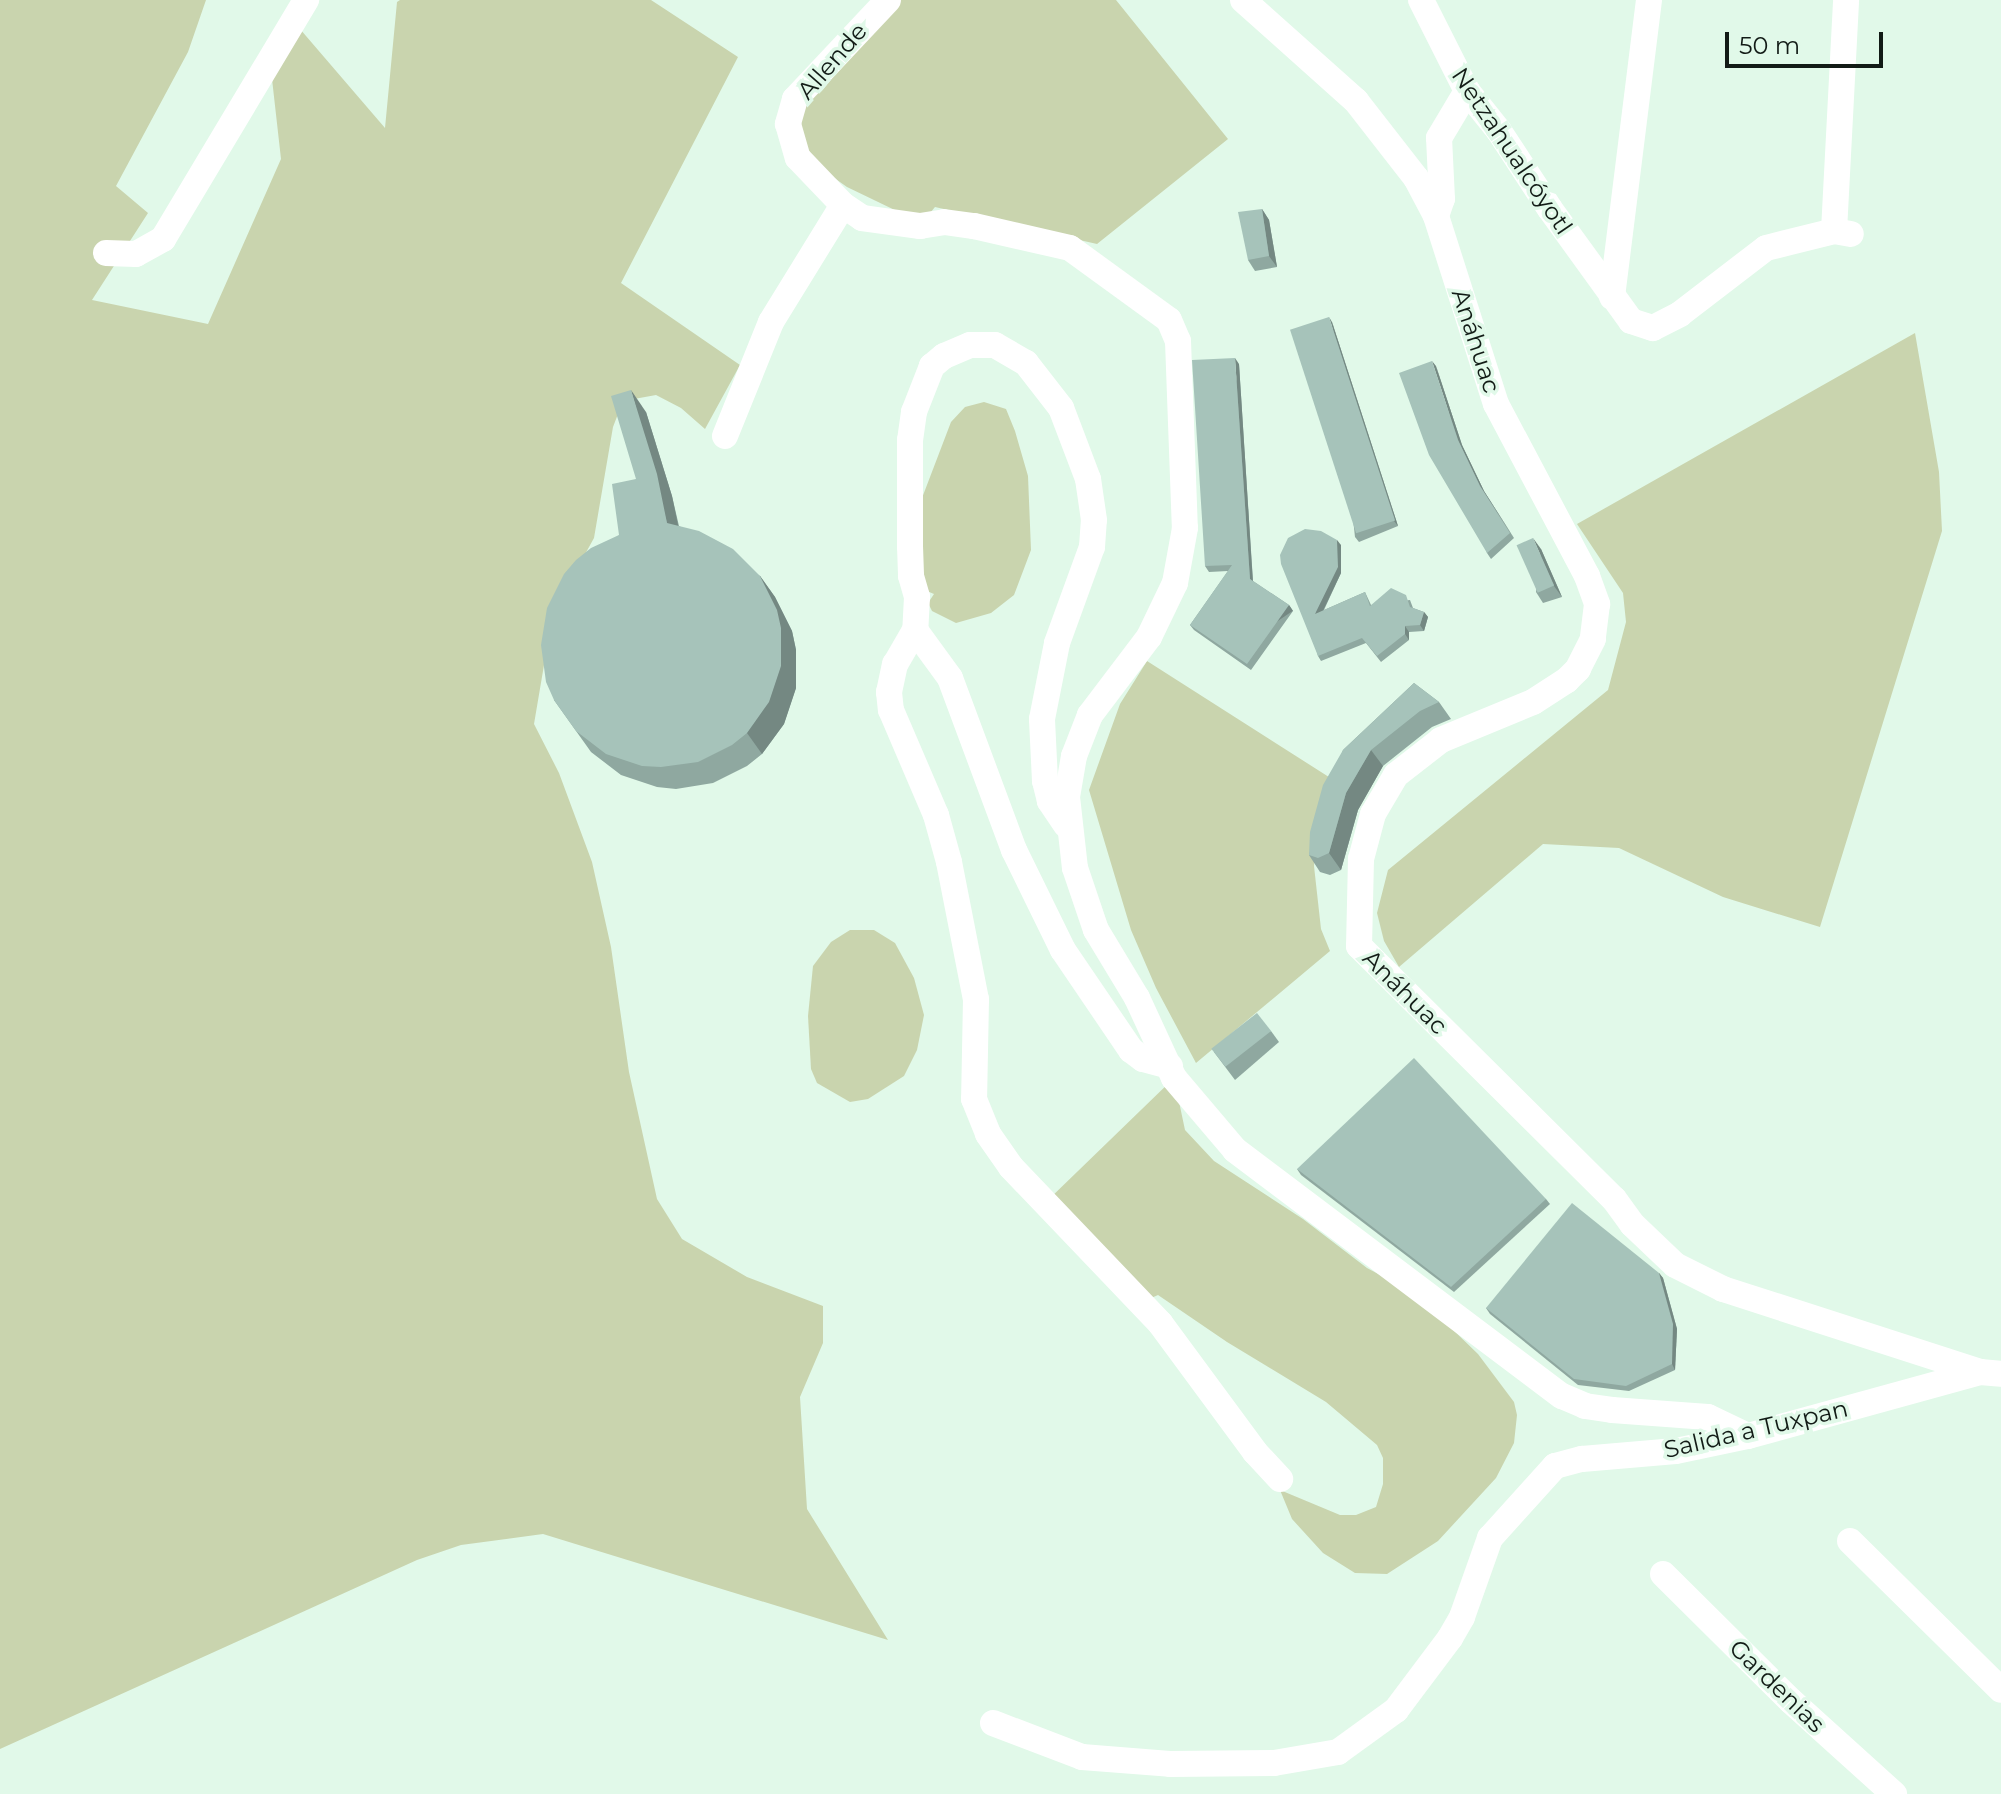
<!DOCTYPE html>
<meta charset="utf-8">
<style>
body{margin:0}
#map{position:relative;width:2001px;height:1794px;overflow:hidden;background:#e1f9e9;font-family:Montserrat,sans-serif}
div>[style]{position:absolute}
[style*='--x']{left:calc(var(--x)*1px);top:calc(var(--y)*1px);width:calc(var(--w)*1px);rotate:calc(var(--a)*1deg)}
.green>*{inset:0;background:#c9d4ae}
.minor>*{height:26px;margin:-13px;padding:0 13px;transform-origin:13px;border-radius:13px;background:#fff}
.wall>*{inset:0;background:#8fa8a0}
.shaded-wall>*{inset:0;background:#748882;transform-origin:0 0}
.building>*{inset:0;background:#a6c3ba;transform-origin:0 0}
span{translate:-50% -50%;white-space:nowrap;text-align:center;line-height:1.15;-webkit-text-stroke:7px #e1f9e9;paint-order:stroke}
.street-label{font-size:24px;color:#121b16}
.scale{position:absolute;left:1725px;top:32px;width:158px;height:36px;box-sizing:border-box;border:4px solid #121b16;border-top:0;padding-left:10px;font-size:24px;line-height:28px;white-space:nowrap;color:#121b16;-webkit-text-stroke:6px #e1f9e9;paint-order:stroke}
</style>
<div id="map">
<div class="green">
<i style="clip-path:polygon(0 0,206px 0,188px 52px,116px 186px,148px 213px,92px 300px,208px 324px,281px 159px,272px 79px,300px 29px,385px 128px,397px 2px,400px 0,651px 0,738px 57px,621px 283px,740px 365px,705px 429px,681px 408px,656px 395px,623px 401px,613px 427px,594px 538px,553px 612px,534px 724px,559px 773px,592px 862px,611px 947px,629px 1072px,657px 1199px,682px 1239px,747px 1277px,823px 1306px,823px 1343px,800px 1397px,807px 1509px,888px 1640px,543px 1534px,461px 1545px,417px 1560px,0 1749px)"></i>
<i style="clip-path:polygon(900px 0,1116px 0,1228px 139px,1097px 244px,935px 207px,930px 213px,903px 214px,847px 187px,823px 170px,807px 149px,798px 126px,805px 95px)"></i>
<i style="clip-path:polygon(1915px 333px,1939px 472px,1942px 531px,1820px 927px,1723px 897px,1619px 848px,1543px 844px,1399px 967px,1384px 941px,1377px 913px,1388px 870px,1608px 690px,1626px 622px,1623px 593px,1577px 524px)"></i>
<i style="clip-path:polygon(984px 402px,1006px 409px,1015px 431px,1028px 476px,1031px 550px,1014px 595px,991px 613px,956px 623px,932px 611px,928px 603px,934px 594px,922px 589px,922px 498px,951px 422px,965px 407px)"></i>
<i style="clip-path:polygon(1147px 661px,1332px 779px,1319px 820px,1314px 866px,1321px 929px,1330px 951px,1196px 1063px,1156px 988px,1131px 930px,1089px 790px,1120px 704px)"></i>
<i style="clip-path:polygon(850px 930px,874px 930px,895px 943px,914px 978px,924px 1015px,917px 1050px,904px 1076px,868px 1099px,850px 1102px,817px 1083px,811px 1069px,808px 1016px,813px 966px,831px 942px)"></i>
<i style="clip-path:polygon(1174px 1078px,1185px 1130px,1214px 1161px,1303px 1219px,1367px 1268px,1416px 1294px,1478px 1354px,1514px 1402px,1517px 1415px,1514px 1443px,1496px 1478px,1438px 1541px,1387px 1574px,1355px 1573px,1323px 1553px,1292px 1519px,1280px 1490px,1340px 1515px,1356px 1515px,1376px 1507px,1383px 1484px,1383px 1458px,1377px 1445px,1326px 1402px,1227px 1342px,1158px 1295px,1149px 1299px,1046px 1202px)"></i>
</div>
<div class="minor">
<i style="--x:888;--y:0;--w:136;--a:133.2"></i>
<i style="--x:795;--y:99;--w:26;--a:106"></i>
<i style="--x:788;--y:124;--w:35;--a:74"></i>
<i style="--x:798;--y:158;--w:65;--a:46.2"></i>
<i style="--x:843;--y:205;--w:23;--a:34"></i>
<i style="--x:862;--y:218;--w:59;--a:7.9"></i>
<i style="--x:920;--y:226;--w:24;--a:-9"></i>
<i style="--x:944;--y:222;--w:30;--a:8"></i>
<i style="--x:974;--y:226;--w:98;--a:12.9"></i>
<i style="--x:1070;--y:248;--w:122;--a:36"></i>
<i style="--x:1169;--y:320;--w:23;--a:67"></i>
<i style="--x:1178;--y:341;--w:187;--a:87.9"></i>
<i style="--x:1185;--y:528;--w:56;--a:100.3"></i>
<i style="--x:1175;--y:583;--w:60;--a:115.7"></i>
<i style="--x:1149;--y:637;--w:98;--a:127.1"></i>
<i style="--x:1090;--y:715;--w:44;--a:111.3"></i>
<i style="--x:1074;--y:756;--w:42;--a:99.7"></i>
<i style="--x:1067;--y:797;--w:71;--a:83.6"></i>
<i style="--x:1075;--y:868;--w:65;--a:71.3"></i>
<i style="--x:1096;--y:930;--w:79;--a:58.9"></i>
<i style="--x:1137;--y:998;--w:88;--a:65.2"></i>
<i style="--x:1174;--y:1078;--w:94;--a:49.7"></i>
<i style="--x:1235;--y:1150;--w:409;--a:37"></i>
<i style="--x:1562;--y:1396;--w:25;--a:23"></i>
<i style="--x:1585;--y:1406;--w:27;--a:8"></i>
<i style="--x:1612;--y:1410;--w:96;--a:4.2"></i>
<i style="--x:1708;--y:1417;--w:44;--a:25.4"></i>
<i style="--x:1243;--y:0;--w:152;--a:41.8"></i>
<i style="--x:1356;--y:101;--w:98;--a:52.1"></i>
<i style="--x:1416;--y:178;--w:43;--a:62.2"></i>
<i style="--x:1436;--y:216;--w:197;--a:72.3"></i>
<i style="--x:1496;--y:404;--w:195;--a:62.1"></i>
<i style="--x:1587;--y:576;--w:30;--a:70"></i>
<i style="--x:1597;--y:604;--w:35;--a:97"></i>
<i style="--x:1593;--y:639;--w:34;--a:117"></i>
<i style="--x:1578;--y:669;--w:16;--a:135"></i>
<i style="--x:1567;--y:680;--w:40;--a:147.1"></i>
<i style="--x:1533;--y:702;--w:100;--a:157.6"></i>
<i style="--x:1441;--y:740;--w:57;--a:142.1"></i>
<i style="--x:1396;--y:775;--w:45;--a:120.5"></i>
<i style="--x:1373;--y:814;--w:47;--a:104.9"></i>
<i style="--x:1361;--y:859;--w:87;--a:91.3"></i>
<i style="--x:1359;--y:946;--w:359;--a:44.8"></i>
<i style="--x:1614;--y:1199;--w:31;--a:54"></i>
<i style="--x:1632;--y:1224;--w:59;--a:43.6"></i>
<i style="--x:1675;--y:1265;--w:54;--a:26.6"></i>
<i style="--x:1723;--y:1289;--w:270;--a:17.9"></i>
<i style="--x:1421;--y:0;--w:102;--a:63.2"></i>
<i style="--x:1467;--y:91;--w:51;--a:51.3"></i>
<i style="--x:1499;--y:131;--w:93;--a:56.8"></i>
<i style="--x:1550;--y:209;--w:138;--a:54.1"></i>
<i style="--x:1631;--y:321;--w:23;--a:18"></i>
<i style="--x:1653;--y:328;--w:30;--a:-27"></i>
<i style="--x:1680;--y:314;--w:108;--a:-37.5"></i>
<i style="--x:1766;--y:248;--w:70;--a:-14"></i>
<i style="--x:1834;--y:231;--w:17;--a:10"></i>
<i style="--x:1436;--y:216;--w:18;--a:-71"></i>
<i style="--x:1442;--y:199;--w:61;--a:-92.8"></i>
<i style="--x:1439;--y:138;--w:55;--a:-59.2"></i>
<i style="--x:1834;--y:231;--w:231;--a:-87"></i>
<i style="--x:106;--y:253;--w:30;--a:2"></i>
<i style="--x:136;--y:254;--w:31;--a:-29"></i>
<i style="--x:163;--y:239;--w:279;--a:-59.1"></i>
<i style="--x:1612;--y:297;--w:299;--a:-82.9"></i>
<i style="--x:725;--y:436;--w:123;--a:-68"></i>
<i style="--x:771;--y:322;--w:137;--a:-58.4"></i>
<i style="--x:915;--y:630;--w:39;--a:120"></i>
<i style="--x:895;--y:664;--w:29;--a:102"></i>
<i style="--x:889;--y:692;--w:18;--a:84"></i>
<i style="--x:891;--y:710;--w:114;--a:66.8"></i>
<i style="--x:936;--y:815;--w:49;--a:74.5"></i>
<i style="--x:949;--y:862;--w:140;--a:78.9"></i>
<i style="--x:976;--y:999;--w:100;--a:91.1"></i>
<i style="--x:974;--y:1099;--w:38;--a:68"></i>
<i style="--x:988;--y:1134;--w:40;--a:55.1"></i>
<i style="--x:1011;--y:1167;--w:216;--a:46.3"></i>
<i style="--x:1160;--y:1323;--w:160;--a:53.6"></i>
<i style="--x:1255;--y:1452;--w:37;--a:47"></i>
<i style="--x:1066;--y:825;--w:29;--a:-124"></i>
<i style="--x:1050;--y:801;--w:21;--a:-104"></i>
<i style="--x:1045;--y:781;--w:62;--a:-92.8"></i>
<i style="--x:1042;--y:719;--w:77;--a:-78.8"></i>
<i style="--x:1057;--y:643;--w:102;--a:-70"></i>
<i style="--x:1092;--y:547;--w:27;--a:-86"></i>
<i style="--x:1094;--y:520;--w:41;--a:-98.3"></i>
<i style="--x:1088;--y:479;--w:76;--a:-110.8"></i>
<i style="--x:1061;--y:408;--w:57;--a:-127.9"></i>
<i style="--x:1026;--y:363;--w:36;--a:-150"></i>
<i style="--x:995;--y:345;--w:25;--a:180"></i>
<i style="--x:970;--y:345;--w:28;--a:157"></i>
<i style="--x:944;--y:356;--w:16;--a:140"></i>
<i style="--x:932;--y:366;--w:49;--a:111.4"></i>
<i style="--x:914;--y:412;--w:28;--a:98"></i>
<i style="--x:910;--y:440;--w:106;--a:90"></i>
<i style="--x:910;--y:546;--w:30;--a:88"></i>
<i style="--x:911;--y:576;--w:22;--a:74"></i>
<i style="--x:917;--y:597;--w:33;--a:93"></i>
<i style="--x:915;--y:630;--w:59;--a:53.9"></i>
<i style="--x:950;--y:678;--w:184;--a:69.6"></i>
<i style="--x:1014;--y:850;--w:111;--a:63.9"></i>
<i style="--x:1063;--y:950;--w:121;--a:55.8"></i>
<i style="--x:1131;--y:1050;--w:15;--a:37"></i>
<i style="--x:1143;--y:1059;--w:28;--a:15"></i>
<i style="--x:1850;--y:1541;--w:212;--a:44.6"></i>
<i style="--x:1663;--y:1574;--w:180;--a:44.8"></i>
<i style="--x:1791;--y:1701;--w:139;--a:42.1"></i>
<i style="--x:993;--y:1723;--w:95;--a:20.9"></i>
<i style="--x:1082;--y:1757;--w:88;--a:4.5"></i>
<i style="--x:1170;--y:1764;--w:104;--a:-0.6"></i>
<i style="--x:1274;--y:1763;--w:65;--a:-9.8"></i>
<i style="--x:1338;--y:1752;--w:72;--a:-35.9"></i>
<i style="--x:1396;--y:1710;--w:90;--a:-53.1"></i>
<i style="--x:1450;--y:1638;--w:24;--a:-60"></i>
<i style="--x:1462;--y:1617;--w:84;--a:-70.5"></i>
<i style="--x:1490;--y:1538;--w:97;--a:-47.9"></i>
<i style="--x:1555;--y:1466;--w:28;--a:-15"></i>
<i style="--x:1582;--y:1459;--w:94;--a:-4.9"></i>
<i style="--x:1676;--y:1451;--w:74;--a:-11.8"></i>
<i style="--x:1748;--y:1436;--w:241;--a:-15.4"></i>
<i style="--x:1980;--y:1372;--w:21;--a:5"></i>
</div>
<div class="wall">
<i style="clip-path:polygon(1262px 209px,1269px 220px,1277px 267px,1255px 271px,1248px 260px)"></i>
<i style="clip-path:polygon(1332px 322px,1398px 526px,1359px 542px,1355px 537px)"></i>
<i style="clip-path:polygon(1239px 364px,1253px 581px,1289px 605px,1293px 611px,1251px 670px,1194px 630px,1190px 625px,1228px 571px,1209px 572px,1205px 566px)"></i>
<i style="clip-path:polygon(1436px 366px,1462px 445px,1484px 491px,1514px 538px,1491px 559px,1487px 553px)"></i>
<i style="clip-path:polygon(646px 412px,672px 496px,679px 526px,760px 576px,775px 597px,792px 631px,796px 650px,796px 688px,784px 724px,762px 754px,747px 766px,713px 783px,676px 789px,657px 787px,621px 775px,591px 752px,554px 700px,619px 535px,636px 479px)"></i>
<i style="clip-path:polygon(1288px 538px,1341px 545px,1341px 573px,1324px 610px,1365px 592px,1371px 605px,1410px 600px,1413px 608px,1424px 612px,1428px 617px,1424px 631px,1409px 632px,1409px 640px,1381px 662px,1366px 643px,1321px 661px,1318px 656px)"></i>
<i style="clip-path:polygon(1541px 549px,1562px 597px,1543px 603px,1536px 592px)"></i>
<i style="clip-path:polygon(1414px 683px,1439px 702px,1451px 719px,1432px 727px,1383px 766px,1358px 810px,1341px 870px,1330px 875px,1320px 872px,1309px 855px,1343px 750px)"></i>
<i style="clip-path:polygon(1271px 1031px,1279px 1042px,1235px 1080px,1214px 1052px)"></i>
<i style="clip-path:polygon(1297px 1169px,1546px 1199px,1550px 1204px,1454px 1292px,1301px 1175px)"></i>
<i style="clip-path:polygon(1659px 1273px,1663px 1278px,1677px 1329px,1675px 1370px,1629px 1391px,1578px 1385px,1490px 1314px,1486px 1308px)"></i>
</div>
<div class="shaded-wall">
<i style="clip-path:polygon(1262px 209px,1269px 220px,1277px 267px,1269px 256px)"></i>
<i style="clip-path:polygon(1329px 317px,1332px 322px,1398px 526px,1394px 521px)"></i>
<i style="clip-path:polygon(1235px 358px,1239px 364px,1253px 584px,1250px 579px)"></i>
<i style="clip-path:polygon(1432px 361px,1436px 366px,1462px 445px,1484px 491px,1514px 538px,1480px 486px,1458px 440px)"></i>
<i style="clip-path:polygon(631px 390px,646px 412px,672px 496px,682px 544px,667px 523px)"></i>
<i style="clip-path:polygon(1533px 538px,1541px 549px,1562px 597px,1554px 586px)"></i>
<i style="clip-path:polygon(1337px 540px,1341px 545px,1341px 573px,1319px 619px,1315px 614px)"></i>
<i style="clip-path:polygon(760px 576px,775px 597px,792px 631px,796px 650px,796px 688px,784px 724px,762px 754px,747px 733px)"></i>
<i style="left:1289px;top:605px;width:7px;height:72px;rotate:56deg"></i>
<i style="clip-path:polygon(1424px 612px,1428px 617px,1424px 631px,1420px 625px)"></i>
<i style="clip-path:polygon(1405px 626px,1409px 632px,1409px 640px,1405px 634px)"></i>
<i style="clip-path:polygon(1371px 750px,1383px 766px,1358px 810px,1341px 870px,1329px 853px,1346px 793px)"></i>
<i style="clip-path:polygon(1659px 1273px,1663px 1278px,1677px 1329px,1675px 1370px,1672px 1364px)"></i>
</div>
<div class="building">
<i style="clip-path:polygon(1262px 209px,1269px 256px,1248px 260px,1238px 212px)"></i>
<i style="left:1329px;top:317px;width:214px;height:41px;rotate:72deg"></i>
<i style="clip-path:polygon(1235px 358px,1250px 579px,1289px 605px,1247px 664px,1190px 625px,1232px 565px,1205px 566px,1192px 360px)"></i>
<i style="clip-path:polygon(1432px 361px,1458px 440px,1480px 486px,1510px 533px,1487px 553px,1429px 455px,1399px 373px)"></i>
<i style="clip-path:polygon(631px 390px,657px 474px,667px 523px,699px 531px,733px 549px,760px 576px,777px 610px,781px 628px,781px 666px,769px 702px,747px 733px,732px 745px,698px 762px,661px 767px,642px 766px,606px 754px,576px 731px,554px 700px,546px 682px,541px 645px,547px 608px,564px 574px,576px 560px,591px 548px,619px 535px,612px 484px,636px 479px,611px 396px)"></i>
<i style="clip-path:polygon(1305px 529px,1321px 531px,1337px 540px,1338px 567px,1315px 614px,1365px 592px,1370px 606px,1391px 588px,1406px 595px,1410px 607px,1424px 612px,1420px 625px,1405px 626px,1405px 634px,1377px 656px,1362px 638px,1318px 656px,1281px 564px,1280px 555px,1288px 538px)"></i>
<i style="left:1533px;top:538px;width:52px;height:18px;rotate:66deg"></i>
<i style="clip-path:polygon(1414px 683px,1439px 702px,1420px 711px,1371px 750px,1346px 793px,1329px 853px,1318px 858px,1309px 855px,1310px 832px,1323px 785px,1343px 750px)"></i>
<i style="left:1257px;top:1013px;width:23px;height:58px;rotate:52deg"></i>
<i style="clip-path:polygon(1414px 1058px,1546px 1199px,1451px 1287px,1297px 1169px)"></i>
<i style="clip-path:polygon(1572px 1203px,1659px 1273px,1673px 1324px,1672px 1364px,1626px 1386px,1574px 1379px,1486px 1308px)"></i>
</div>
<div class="street-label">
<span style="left:832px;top:61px;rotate:-49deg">Allende</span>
<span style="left:1512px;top:151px;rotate:56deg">Netzahualcóyotl</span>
<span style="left:1476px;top:341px;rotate:72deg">Anáhuac</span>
<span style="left:1405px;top:992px;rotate:45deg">Anáhuac</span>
<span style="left:1756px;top:1429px;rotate:-13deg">Salida a Tuxpan</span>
<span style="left:1777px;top:1686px;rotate:44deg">Gardenias</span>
</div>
<div class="scale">50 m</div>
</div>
